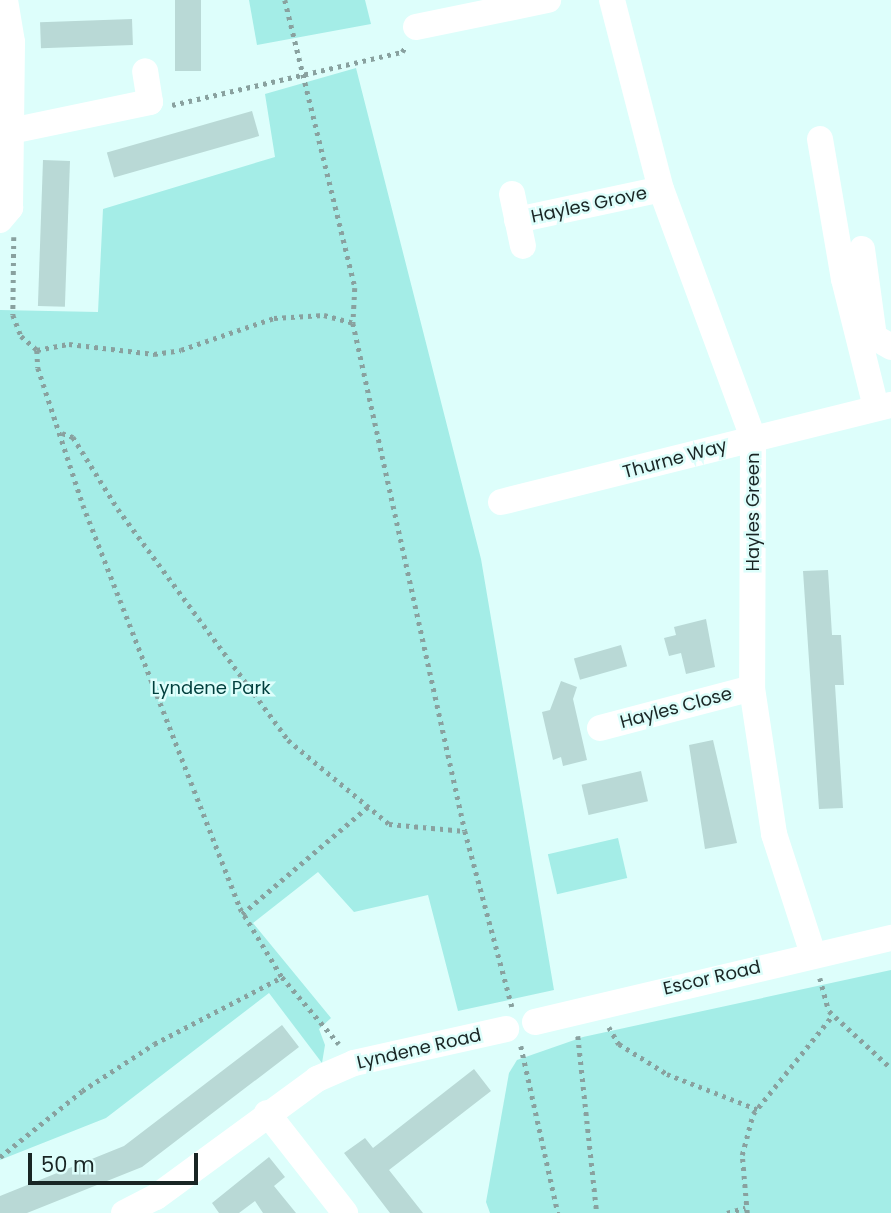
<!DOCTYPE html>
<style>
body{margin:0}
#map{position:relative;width:891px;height:1213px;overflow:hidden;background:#ddfefb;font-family:Poppins,sans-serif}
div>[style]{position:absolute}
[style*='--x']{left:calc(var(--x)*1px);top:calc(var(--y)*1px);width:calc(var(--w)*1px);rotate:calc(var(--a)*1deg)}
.green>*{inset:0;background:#a4ede7;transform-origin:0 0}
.building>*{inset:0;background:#b9d9d6;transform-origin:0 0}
.path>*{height:4.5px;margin-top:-2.25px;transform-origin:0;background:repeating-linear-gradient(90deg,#89a19f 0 3.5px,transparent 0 8.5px)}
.minor>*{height:26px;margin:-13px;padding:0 13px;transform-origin:13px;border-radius:13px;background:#fff}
span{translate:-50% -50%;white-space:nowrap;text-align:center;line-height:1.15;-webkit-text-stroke:5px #ddfefb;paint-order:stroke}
.street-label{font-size:18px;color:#192524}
.park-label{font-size:18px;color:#003f3d}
.scale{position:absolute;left:28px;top:1153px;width:170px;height:32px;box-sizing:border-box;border:4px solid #192524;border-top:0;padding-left:9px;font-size:21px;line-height:24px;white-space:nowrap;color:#192524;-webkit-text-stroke:5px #ddfefb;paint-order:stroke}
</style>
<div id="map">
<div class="green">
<i style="clip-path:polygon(249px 0,365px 0,371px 24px,257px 45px)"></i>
<i style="clip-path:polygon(356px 68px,481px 559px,554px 990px,458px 1011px,428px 895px,354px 912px,318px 872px,253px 923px,331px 1018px,319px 1029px,325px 1045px,322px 1063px,269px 993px,106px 1118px,0 1160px,0 310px,98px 312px,103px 209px,275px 157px,265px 94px)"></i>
<i style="left:618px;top:838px;width:41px;height:72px;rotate:77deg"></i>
<i style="clip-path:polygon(891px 970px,891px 1213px,490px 1213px,486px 1202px,509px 1073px,517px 1060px,583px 1037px)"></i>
</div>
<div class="building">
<i style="left:175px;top:0;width:26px;height:71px"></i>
<i style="left:132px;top:19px;width:26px;height:92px;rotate:88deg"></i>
<i style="left:252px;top:111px;width:26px;height:151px;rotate:74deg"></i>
<i style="left:43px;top:160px;width:27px;height:146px;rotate:2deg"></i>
<i style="clip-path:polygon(828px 570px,832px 635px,841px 635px,844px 685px,835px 685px,843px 808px,819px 809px,803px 571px)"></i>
<i style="clip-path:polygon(706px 619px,715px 667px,686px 674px,681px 653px,669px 656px,664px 638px,676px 635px,674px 627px)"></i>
<i style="left:621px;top:645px;width:22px;height:49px;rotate:74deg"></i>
<i style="clip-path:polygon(561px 681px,577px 687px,573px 699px,587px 760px,563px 766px,561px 757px,553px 760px,542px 712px,550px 710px)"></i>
<i style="clip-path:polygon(713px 740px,737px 843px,705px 849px,689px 745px)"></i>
<i style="left:641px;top:771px;width:31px;height:61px;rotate:77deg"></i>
<i style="clip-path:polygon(282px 1025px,299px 1047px,142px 1167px,27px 1213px,0 1213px,0 1196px,124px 1146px)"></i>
<i style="clip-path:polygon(474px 1069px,491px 1091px,389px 1170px,423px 1213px,390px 1213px,344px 1153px,365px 1138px,373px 1148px)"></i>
<i style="clip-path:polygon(269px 1157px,285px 1177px,274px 1186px,296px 1213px,263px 1213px,255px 1201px,239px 1213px,219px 1213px,212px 1203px)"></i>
</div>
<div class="path">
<i style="--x:285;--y:0;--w:296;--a:76.3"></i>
<i style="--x:355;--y:288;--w:35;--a:93"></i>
<i style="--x:353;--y:323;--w:520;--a:77.57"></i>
<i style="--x:465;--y:831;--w:182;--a:75"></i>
<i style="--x:172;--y:105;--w:236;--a:-13"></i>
<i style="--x:402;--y:52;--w:7;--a:-56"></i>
<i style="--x:14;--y:237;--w:78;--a:90.7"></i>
<i style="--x:13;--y:315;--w:22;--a:69"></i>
<i style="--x:21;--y:336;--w:21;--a:41"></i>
<i style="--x:37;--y:350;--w:18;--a:87"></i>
<i style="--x:38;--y:368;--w:144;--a:71.8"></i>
<i style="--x:83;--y:505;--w:433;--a:68.7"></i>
<i style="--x:240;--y:908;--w:81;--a:58.7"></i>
<i style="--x:282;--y:977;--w:88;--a:49.6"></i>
<i style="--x:37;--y:350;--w:33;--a:-11"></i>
<i style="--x:69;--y:344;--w:86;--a:6.7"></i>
<i style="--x:154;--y:354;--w:27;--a:-8"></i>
<i style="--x:181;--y:350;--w:98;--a:-19"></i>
<i style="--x:274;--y:318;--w:50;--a:-3.4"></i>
<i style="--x:324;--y:315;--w:30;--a:15"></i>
<i style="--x:62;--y:433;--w:12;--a:20"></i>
<i style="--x:73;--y:437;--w:85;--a:58"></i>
<i style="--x:118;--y:509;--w:287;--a:53.6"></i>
<i style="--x:288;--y:740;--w:131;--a:39.7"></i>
<i style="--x:389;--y:824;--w:76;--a:5.3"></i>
<i style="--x:242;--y:914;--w:167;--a:-40.4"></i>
<i style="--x:820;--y:978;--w:34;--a:75"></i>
<i style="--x:829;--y:1011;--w:84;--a:42.6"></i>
<i style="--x:609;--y:1027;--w:20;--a:60"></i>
<i style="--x:619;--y:1044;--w:57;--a:32"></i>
<i style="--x:667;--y:1074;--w:97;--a:21.3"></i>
<i style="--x:578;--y:1036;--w:178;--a:83.9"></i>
<i style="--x:521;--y:1046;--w:171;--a:77.5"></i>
<i style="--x:0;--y:1157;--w:105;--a:-38.8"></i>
<i style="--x:82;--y:1091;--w:86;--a:-33.1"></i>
<i style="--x:154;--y:1044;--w:144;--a:-27.6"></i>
<i style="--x:727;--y:1213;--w:19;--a:-16"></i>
<i style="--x:747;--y:1213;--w:58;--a:-94.9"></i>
<i style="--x:742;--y:1155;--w:42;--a:-75"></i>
<i style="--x:753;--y:1114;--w:126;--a:-51.1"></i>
</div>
<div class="minor">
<i style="--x:612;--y:0;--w:195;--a:75.5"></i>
<i style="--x:661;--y:189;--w:265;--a:69.7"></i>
<i style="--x:753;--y:438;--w:250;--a:90.2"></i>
<i style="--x:752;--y:688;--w:148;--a:81.4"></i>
<i style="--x:774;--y:834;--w:126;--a:72"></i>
<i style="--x:416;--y:27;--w:135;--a:-11.6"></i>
<i style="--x:11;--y:131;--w:142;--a:-11.8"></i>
<i style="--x:150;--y:102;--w:31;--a:-99"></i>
<i style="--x:820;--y:139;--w:142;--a:80.3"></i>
<i style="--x:844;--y:279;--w:132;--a:76"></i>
<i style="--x:512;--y:194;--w:53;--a:78.1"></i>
<i style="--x:0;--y:220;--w:16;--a:-50"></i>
<i style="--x:10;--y:208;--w:166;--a:-89.3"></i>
<i style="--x:12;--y:42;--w:43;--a:-99.5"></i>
<i style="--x:517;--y:220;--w:147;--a:-12.1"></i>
<i style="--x:862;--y:249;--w:89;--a:82.2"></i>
<i style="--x:874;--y:337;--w:20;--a:30"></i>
<i style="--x:501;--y:502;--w:402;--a:-14"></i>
<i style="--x:600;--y:728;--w:157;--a:-14.7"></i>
<i style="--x:535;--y:1022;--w:366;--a:-13.3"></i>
<i style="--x:267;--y:1113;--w:127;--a:52"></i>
<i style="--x:124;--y:1213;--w:36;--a:-27"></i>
<i style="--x:156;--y:1197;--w:200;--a:-36.2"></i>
<i style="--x:317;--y:1079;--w:40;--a:-23.4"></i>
<i style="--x:354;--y:1063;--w:156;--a:-12.6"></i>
</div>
<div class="street-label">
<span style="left:589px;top:205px;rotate:-12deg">Hayles Grove</span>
<span style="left:675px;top:459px;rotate:-15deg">Thurne Way</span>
<span style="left:753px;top:512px;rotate:-90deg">Hayles Green</span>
<span style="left:676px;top:708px;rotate:-15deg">Hayles Close</span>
<span style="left:712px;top:978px;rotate:-13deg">Escor Road</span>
<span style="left:419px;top:1049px;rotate:-13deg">Lyndene Road</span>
</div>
<div class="park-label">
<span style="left:211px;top:688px">Lyndene Park</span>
</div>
<div class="scale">50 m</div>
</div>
